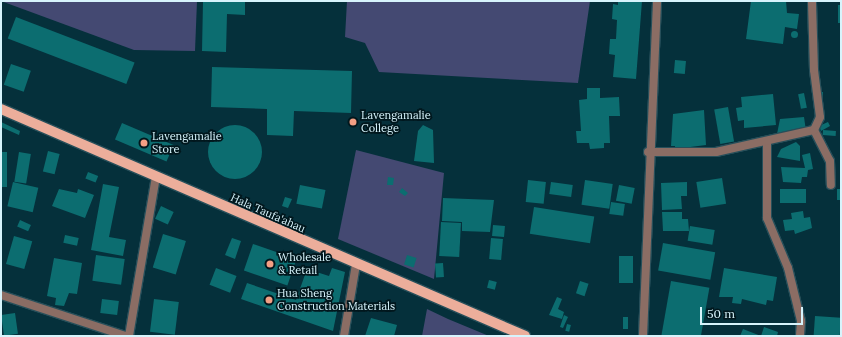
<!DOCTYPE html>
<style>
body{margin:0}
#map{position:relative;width:842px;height:337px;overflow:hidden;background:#05303b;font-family:Lora,serif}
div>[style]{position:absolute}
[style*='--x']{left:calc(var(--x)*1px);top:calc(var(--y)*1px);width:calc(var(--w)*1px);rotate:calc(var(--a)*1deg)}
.green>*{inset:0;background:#444972}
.building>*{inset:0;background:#0c6d70;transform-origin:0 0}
.round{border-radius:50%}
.roads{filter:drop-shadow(1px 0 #274f5a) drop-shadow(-1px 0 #274f5a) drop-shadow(0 1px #274f5a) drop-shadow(0 -1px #274f5a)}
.minor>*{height:8px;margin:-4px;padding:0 4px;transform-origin:4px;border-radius:4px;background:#8b6d64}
.primary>*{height:10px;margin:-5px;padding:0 5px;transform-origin:5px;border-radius:5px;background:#ecae9b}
.dots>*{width:11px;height:11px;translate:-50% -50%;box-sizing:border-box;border:2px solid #01171d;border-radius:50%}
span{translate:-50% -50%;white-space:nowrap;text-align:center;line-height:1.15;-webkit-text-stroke:3.5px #01171d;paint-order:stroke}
.poi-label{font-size:11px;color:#d7f4fc}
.left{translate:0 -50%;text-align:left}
.street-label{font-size:11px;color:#d7f4fc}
.frame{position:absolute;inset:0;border:2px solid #d7f4fc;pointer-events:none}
.scale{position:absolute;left:700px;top:307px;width:103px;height:18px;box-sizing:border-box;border:2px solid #d7f4fc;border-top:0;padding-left:5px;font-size:12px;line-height:14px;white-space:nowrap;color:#d7f4fc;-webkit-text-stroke:3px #01171d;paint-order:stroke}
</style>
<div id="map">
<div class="green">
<i style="clip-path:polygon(1px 1px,197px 1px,195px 51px,134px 50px)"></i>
<i style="clip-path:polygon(347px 1px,590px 1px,578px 83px,379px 72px,365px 43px,345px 37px)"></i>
<i style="clip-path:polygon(356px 150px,444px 173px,434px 279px,338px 239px)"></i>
<i style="clip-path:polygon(427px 309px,448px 319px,489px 336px,422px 336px)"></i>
</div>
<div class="building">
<i style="clip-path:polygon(203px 1px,245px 1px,245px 15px,227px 14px,226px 52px,202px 51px)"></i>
<i style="clip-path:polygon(618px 1px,642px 1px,636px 79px,613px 77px,615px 55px,609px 54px,610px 39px,616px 39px,617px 20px,612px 19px,613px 4px,618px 5px)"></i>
<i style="clip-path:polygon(751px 1px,786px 1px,787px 13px,799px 14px,797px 29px,785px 27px,783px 44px,746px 39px)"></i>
<i style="left:838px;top:5px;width:3px;height:18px"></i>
<i style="left:16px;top:17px;width:127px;height:23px;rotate:21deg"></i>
<i class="round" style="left:790.5px;top:30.5px;width:7px;height:7px"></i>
<i style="left:675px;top:60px;width:11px;height:13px;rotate:5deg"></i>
<i style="left:11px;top:64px;width:21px;height:22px;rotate:19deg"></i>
<i style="clip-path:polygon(212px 67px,352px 71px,351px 113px,294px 111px,293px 136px,267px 135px,267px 109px,211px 107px)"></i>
<i style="clip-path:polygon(587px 88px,600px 88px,600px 98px,619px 97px,620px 116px,609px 116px,610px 143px,604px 143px,604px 148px,590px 149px,589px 143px,577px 143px,576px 131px,581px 131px,579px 100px,587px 99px)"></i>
<i style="left:818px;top:92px;width:5px;height:13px"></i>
<i style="left:804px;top:93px;width:15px;height:6px;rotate:79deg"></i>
<i style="clip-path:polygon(773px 94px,776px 125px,744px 128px,744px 120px,738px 121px,736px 108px,742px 107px,741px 97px)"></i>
<i style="left:728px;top:107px;width:35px;height:14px;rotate:80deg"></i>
<i style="clip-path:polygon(704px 110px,706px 145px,675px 149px,675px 146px,671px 146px,673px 114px)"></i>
<i style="clip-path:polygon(804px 117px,806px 131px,777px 134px,780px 119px)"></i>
<i style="clip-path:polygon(1px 122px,20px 131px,19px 135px,1px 127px)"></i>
<i style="clip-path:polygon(828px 122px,830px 126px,821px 131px,819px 126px)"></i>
<i style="left:122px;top:123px;width:56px;height:18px;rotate:23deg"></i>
<i class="round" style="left:208px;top:125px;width:54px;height:54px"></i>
<i style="clip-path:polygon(423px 125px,433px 130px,434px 163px,414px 161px,418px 131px)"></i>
<i style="left:823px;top:130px;width:13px;height:5px;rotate:4deg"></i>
<i style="clip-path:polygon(796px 142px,800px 146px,800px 161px,777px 157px,781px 149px)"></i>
<i style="left:48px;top:151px;width:12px;height:21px;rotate:14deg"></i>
<i style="left:1px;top:152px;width:6px;height:35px"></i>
<i style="left:19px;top:152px;width:12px;height:30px;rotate:9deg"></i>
<i style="clip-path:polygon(810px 153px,813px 169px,808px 170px,807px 177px,802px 177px,801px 183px,783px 182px,781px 167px,805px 168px,802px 155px)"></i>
<i style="left:88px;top:172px;width:11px;height:7px;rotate:22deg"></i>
<i style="clip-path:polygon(388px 177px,394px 178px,393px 185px,387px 185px)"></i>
<i style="left:722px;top:178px;width:26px;height:26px;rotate:81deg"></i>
<i style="left:528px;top:180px;width:18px;height:22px;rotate:6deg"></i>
<i style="left:585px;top:180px;width:28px;height:25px;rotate:8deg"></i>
<i style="left:13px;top:182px;width:26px;height:25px;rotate:13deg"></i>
<i style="left:551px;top:182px;width:22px;height:12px;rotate:8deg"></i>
<i style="clip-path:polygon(687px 182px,687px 196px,681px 196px,682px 209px,662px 210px,661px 183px)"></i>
<i style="clip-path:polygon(103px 184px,119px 187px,109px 237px,126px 240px,123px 256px,91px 250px)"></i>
<i style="left:300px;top:185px;width:26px;height:19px;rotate:11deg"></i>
<i style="left:619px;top:185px;width:16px;height:16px;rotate:11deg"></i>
<i style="clip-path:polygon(402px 188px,408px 193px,405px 196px,399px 192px)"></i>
<i style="clip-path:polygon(59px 189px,77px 193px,78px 189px,94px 195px,85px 218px,52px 206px)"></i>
<i style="left:780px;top:189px;width:26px;height:14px"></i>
<i style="left:837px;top:189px;width:4px;height:11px"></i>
<i style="clip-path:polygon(285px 197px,292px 199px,288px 208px,282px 206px)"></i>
<i style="clip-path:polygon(443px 198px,494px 200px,490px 232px,462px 231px,462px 222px,442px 221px)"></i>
<i style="left:611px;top:202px;width:14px;height:12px;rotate:8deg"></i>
<i style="left:161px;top:206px;width:14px;height:14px;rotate:25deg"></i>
<i style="left:534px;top:207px;width:61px;height:27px;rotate:9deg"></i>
<i style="clip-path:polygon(803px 211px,804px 218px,810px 217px,812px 228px,795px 234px,794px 230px,785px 231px,783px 220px,792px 219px,791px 213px)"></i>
<i style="clip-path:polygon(662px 212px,682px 212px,682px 219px,688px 219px,689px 231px,663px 231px)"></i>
<i style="left:20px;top:220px;width:12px;height:7px;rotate:24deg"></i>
<i style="left:441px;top:222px;width:20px;height:34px;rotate:3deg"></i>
<i style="left:493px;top:225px;width:12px;height:11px;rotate:5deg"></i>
<i style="left:690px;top:226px;width:25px;height:15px;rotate:9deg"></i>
<i style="left:163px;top:234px;width:24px;height:35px;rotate:17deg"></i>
<i style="left:65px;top:235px;width:14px;height:8px;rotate:12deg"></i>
<i style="left:14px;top:236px;width:19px;height:29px;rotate:16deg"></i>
<i style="clip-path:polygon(232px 238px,241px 241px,235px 259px,225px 255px)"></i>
<i style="left:491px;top:238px;width:12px;height:21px;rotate:5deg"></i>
<i style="left:663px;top:243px;width:53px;height:28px;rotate:10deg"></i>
<i style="left:253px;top:244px;width:46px;height:28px;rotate:19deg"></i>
<i style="left:96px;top:255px;width:29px;height:26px;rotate:8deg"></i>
<i style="left:407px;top:255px;width:10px;height:10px;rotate:17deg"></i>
<i style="left:619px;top:256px;width:14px;height:27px"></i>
<i style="clip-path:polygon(54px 258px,82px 263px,77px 294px,69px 293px,64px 306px,55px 305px,56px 298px,47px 296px)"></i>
<i style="left:443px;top:263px;width:14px;height:8px;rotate:86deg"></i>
<i style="left:216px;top:268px;width:22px;height:18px;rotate:21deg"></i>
<i style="clip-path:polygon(332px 268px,345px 272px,333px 331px,241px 299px,247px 283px,296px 300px,307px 269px,329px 276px)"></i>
<i style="clip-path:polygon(724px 268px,777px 277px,773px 301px,767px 300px,766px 305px,742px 299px,741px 304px,732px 303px,733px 297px,719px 297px)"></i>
<i style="left:489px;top:280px;width:8px;height:8px;rotate:14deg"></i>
<i style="left:580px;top:281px;width:9px;height:13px;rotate:18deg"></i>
<i style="left:671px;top:281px;width:39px;height:56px;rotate:10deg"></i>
<i style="clip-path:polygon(557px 297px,562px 299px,558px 309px,564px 312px,562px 319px,549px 315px)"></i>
<i style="left:102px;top:299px;width:17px;height:14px;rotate:7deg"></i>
<i style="left:154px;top:299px;width:25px;height:33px;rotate:7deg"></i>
<i style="left:15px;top:313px;width:21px;height:14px;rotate:82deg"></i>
<i style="clip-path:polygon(564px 315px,568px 317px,563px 328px,560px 327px)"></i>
<i style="left:815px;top:316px;width:26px;height:20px;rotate:4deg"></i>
<i style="left:623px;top:317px;width:5px;height:12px"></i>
<i style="clip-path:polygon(371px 318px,397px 325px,394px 336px,365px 336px)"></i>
<i style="left:567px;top:324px;width:4px;height:7px;rotate:14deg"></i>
<i style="clip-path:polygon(764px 327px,778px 332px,777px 336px,740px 336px,743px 329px,761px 336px)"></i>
</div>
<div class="roads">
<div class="minor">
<i style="--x:814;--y:130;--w:35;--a:63"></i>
<i style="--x:830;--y:161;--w:24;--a:88"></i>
<i style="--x:767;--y:143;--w:75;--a:90"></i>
<i style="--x:767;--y:218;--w:54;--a:67.2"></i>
<i style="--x:788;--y:268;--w:55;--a:76.2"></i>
<i style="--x:801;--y:321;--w:15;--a:94"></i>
<i style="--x:648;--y:152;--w:68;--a:0"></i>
<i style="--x:716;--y:152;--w:100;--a:-12.7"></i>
<i style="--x:814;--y:130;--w:14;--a:-65"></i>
<i style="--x:820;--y:117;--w:47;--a:-97.3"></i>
<i style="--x:814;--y:70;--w:69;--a:-91.7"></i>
<i style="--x:1;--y:295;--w:132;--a:18.2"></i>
<i style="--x:129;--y:336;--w:161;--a:-80.4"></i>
<i style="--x:344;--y:336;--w:73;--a:-80.5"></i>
<i style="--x:643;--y:336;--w:335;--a:-87.6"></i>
</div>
<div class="primary">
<i style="--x:1;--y:109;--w:571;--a:23.42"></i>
</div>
</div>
<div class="dots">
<i style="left:353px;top:122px;background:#f39f84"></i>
<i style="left:144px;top:143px;background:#f39f84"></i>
<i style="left:270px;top:264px;background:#f39f84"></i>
<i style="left:269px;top:300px;background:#f39f84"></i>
</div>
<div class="poi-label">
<span class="left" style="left:361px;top:122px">Lavengamalie<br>College</span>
<span class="left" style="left:152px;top:143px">Lavengamalie<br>Store</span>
<span class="left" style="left:278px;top:264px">Wholesale<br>&amp; Retail</span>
<span class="left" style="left:277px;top:300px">Hua Sheng<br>Construction Materials</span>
</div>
<div class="street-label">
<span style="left:268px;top:213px;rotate:24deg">Hala Taufa'ahau</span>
</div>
<div class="frame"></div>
<div class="scale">50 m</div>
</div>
